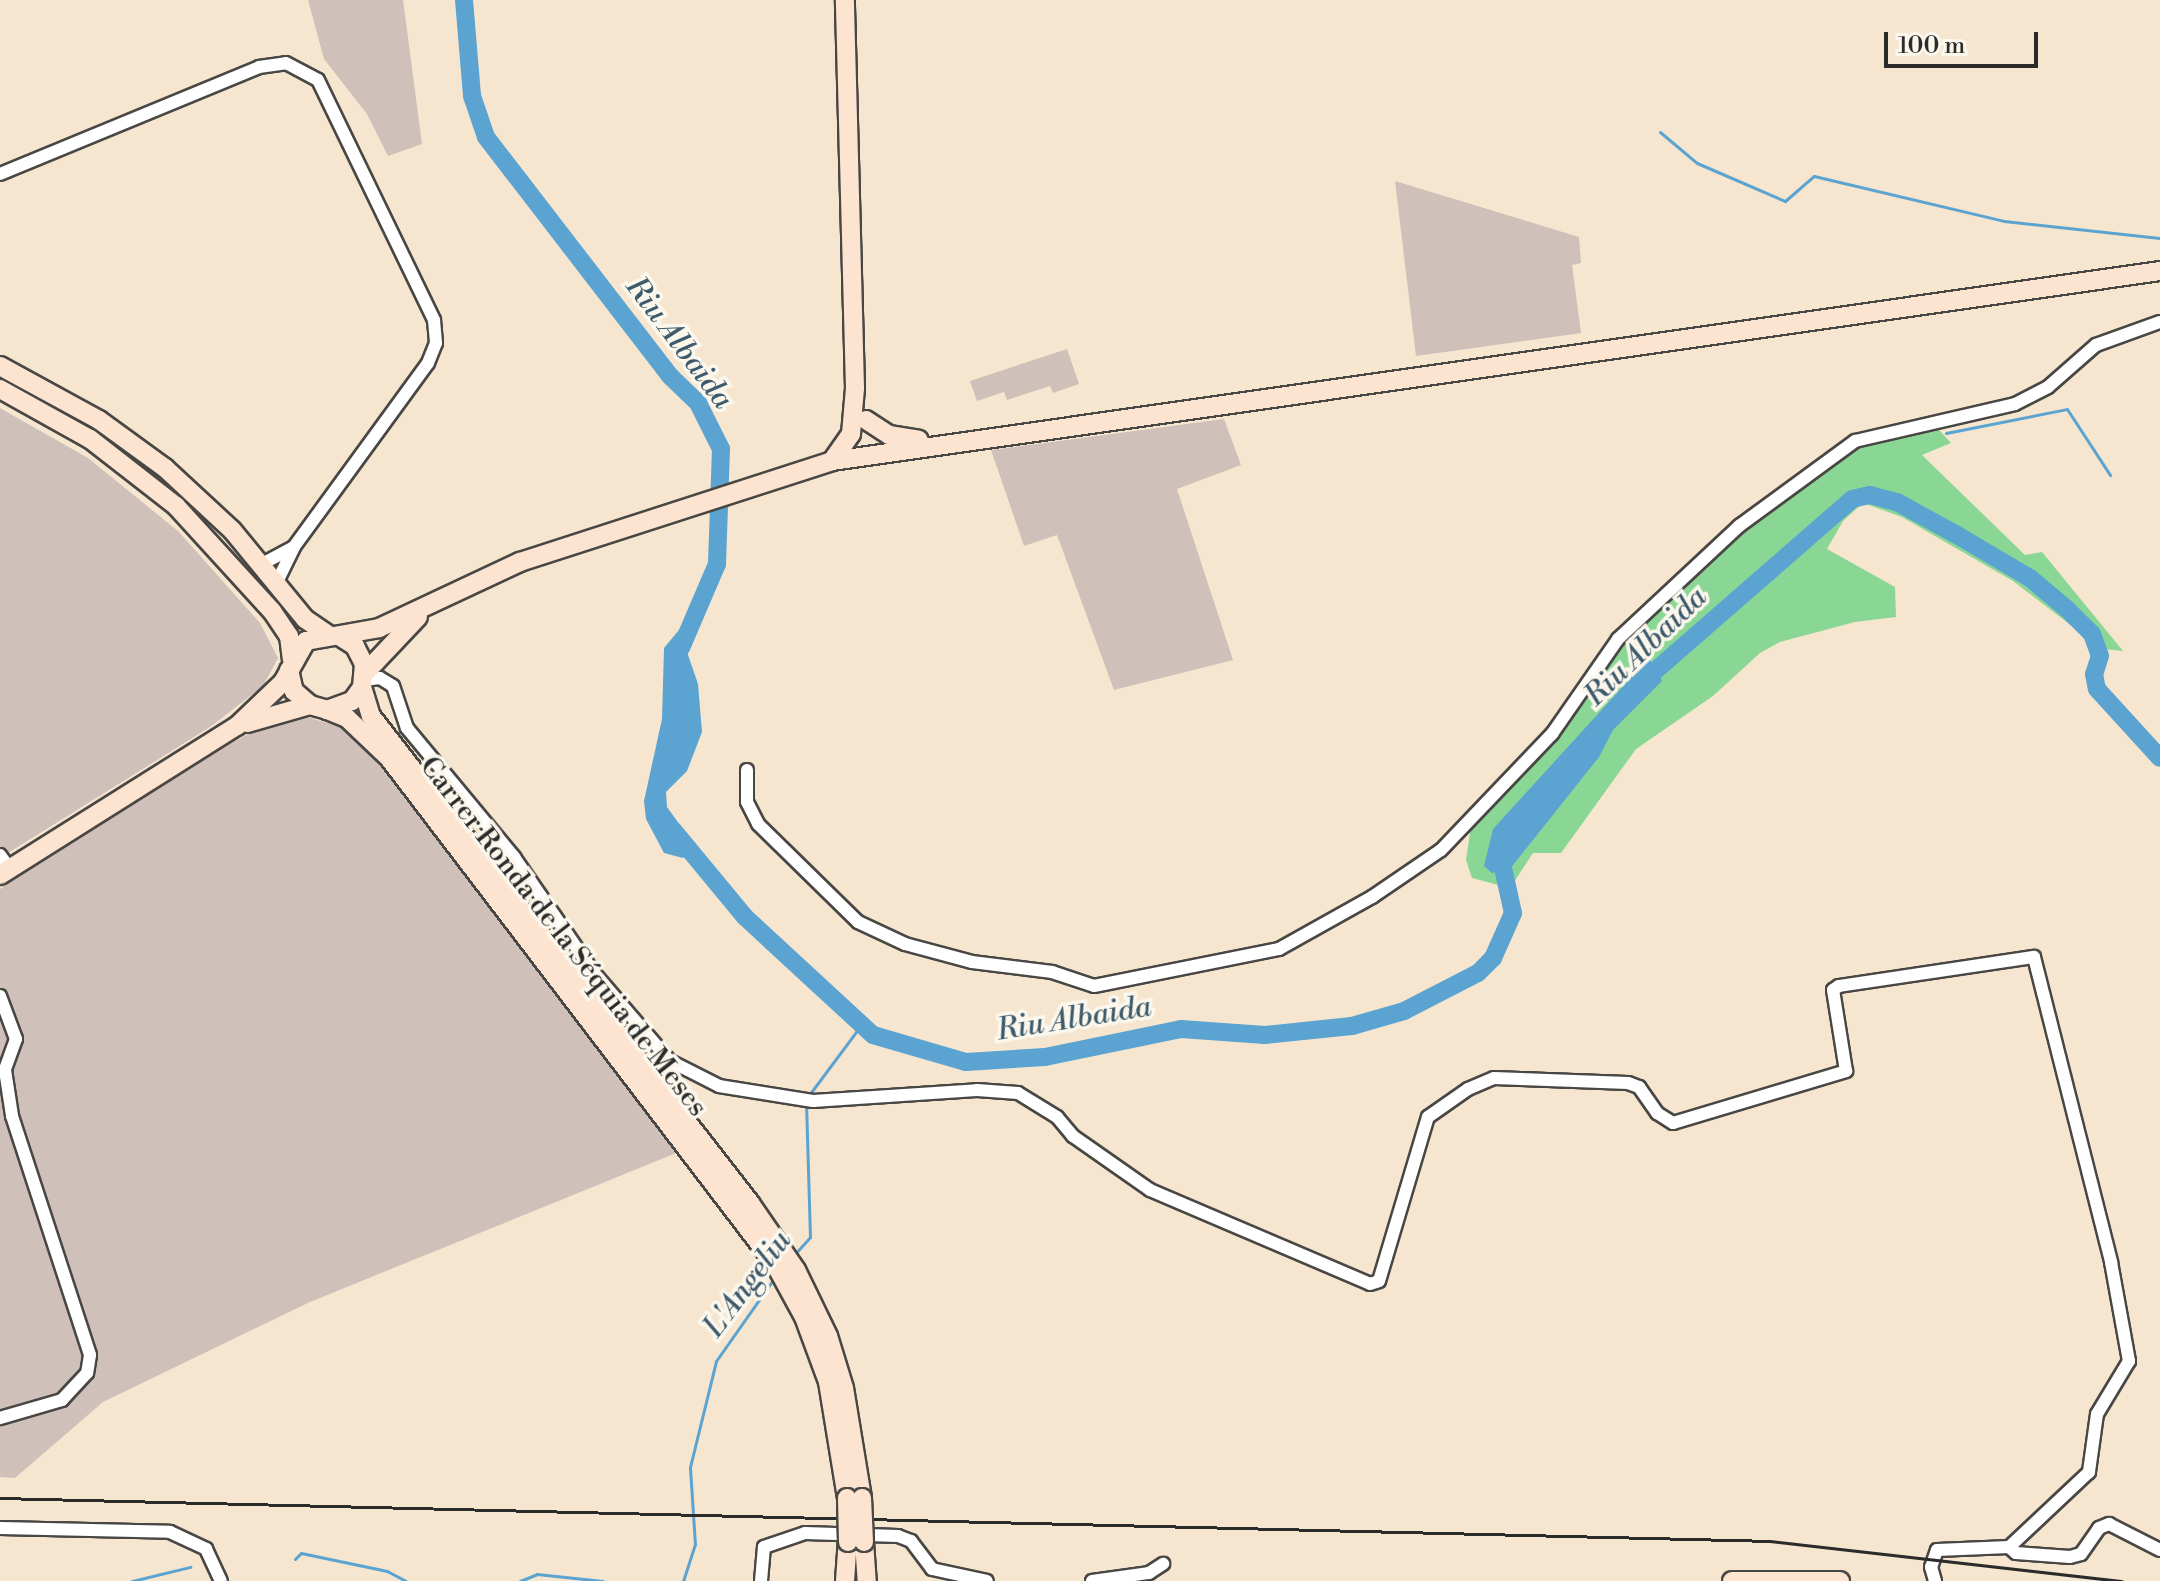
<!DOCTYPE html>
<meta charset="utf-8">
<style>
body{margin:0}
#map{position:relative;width:2160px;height:1581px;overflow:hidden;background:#f6e6cf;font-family:"Libre Bodoni",serif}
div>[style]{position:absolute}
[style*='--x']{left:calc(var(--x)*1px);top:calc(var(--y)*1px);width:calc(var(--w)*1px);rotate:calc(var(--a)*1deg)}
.industrial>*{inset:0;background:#cfc0ba}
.green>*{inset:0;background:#8ad795}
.water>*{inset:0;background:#5ba3d1}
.stream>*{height:3px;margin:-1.5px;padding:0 1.5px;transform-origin:1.5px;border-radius:1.5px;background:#5ba3d1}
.river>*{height:18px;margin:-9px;padding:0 9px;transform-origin:9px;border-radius:9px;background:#5ba3d1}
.roads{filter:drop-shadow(2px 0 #494744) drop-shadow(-2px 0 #494744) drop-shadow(0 2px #494744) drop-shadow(0 -2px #494744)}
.street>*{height:12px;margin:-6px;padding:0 6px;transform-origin:6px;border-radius:6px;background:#fff}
.secondary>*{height:18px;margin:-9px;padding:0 9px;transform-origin:9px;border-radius:9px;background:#fde4d1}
.rail>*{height:3px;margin:-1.5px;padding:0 1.5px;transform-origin:1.5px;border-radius:1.5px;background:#2b2b2b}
.bridges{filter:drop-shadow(2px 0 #494744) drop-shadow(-2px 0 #494744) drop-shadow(0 2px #494744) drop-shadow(0 -2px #494744)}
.secondary-bridge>*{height:18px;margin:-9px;padding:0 9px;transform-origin:9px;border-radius:9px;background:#fde4d1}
span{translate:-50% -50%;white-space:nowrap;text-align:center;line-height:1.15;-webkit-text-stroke:7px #fbf7ec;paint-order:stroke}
.street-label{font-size:28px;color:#2b2b2b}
.water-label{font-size:30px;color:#3e5b6d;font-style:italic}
.scale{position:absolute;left:1884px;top:32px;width:154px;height:36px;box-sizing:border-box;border:4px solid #2b2b2b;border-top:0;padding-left:10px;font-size:24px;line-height:28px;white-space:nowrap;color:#2b2b2b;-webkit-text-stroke:6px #fbf7ec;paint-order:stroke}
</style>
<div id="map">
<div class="industrial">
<i style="clip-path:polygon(308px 0,403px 0,422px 144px,388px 156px,367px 114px,324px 59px)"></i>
<i style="clip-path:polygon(1395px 181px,1579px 237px,1581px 263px,1572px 265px,1581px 333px,1416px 356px)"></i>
<i style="clip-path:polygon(1067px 349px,1079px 384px,1053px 393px,1050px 386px,1007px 400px,1004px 392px,977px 401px,970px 381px)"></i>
<i style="clip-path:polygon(0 408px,88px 458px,178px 531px,260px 623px,278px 658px,263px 686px,210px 727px,0 858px)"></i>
<i style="clip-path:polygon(1224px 419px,1241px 465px,1177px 489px,1233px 660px,1114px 690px,1057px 535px,1024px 546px,991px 450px)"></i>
<i style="clip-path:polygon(300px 715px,341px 727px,365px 749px,578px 995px,691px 1147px,310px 1302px,103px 1402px,15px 1478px,0 1477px,0 889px,228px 745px,274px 720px)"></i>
</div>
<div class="green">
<i style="clip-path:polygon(1938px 429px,1951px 443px,1922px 455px,2025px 555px,2042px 552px,2123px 651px,2092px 648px,2081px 633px,2013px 581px,1902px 517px,1863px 503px,1843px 521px,1827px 549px,1895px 587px,1896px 617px,1855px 622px,1780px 642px,1760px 653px,1713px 696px,1636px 749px,1561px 853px,1533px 853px,1510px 888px,1472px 878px,1466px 860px,1471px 826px,1547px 748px,1625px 638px,1653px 611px,1696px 578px,1712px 556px,1760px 515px,1858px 446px)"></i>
</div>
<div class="water">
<i style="clip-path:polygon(684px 624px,694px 630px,687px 652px,698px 684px,702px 732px,687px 771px,666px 792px,667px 807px,693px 843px,683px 858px,664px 853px,646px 819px,644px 801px,662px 719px,664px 648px)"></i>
<i style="clip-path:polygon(1649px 658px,1662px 681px,1613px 730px,1599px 757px,1509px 870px,1492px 873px,1484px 866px,1493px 829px)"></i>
</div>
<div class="stream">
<i style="--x:1660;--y:132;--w:48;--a:40"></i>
<i style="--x:1697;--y:163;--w:96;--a:23.4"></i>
<i style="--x:1785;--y:201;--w:38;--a:-41"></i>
<i style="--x:1814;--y:176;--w:195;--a:13.3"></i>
<i style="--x:2004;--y:221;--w:157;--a:6.2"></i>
<i style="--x:1946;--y:433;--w:123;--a:-11.2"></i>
<i style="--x:2067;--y:409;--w:79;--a:56.9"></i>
<i style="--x:809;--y:1095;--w:89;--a:-53.3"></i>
<i style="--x:793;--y:1256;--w:25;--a:-48"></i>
<i style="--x:810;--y:1237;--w:135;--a:-91.7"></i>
<i style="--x:295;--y:1559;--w:8;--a:-45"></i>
<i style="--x:301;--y:1553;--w:88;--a:11.8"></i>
<i style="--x:387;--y:1571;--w:21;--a:28"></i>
<i style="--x:132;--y:1581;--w:60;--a:-13.6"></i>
<i style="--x:520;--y:1581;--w:18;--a:-22"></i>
<i style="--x:537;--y:1574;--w:66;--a:6.1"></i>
<i style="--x:683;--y:1581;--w:38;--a:-72"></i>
<i style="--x:695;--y:1545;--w:78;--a:-93.7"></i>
<i style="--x:690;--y:1467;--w:109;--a:-76.2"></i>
<i style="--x:716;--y:1361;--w:103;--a:-54.9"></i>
</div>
<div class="river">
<i style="--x:464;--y:0;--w:96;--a:85.2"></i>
<i style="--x:472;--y:96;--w:43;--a:71.1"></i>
<i style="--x:486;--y:137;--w:302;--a:52.4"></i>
<i style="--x:670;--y:376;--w:39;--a:44"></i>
<i style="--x:698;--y:403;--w:51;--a:63.4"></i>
<i style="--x:721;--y:449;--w:115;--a:92"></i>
<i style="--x:717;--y:564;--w:91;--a:113.2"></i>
<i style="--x:1639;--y:685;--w:283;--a:-41.1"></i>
<i style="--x:1852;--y:499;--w:18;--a:-13"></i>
<i style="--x:1870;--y:495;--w:28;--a:15"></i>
<i style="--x:1897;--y:502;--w:68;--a:28.8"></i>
<i style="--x:1957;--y:535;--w:85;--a:30.5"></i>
<i style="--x:2030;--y:578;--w:48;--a:40"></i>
<i style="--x:2067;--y:609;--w:35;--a:45"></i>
<i style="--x:2092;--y:634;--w:23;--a:70"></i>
<i style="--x:2100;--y:656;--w:19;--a:108"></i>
<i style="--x:2094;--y:674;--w:15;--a:79"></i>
<i style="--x:2097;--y:689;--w:93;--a:47.6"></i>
<i style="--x:673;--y:830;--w:113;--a:50.4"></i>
<i style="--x:745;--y:917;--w:174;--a:42.7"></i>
<i style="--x:873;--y:1035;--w:97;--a:16.2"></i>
<i style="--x:966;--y:1062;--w:79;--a:-3.6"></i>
<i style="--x:1045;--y:1057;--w:139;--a:-11.6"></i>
<i style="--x:1181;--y:1029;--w:84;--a:4.1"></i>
<i style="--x:1265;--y:1035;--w:87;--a:-5.9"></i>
<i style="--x:1352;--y:1026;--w:54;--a:-16.1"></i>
<i style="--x:1404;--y:1011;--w:83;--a:-27.2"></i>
<i style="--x:1478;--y:973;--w:21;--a:-45"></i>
<i style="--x:1493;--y:958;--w:49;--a:-66"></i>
<i style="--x:1513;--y:913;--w:55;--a:-102.5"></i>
<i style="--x:1501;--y:859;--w:9;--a:-72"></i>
</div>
<div class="roads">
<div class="street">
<i style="--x:0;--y:174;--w:280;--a:-22.4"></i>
<i style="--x:259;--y:67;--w:27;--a:-8"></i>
<i style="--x:286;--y:63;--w:36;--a:28"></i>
<i style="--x:318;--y:80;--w:267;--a:64.2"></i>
<i style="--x:434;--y:320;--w:23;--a:85"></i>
<i style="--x:436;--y:343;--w:22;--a:112"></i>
<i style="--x:428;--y:363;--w:228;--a:126.1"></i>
<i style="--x:294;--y:547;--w:39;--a:116"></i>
<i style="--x:262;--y:564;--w:36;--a:-28"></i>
<i style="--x:364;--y:680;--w:16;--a:-7"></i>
<i style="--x:380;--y:678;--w:15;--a:32"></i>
<i style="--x:393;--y:686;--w:44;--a:71.6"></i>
<i style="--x:407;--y:728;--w:168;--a:50.3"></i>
<i style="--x:514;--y:857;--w:141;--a:55.4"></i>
<i style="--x:594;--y:973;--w:116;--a:49.2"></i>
<i style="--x:670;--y:1061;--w:55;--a:27"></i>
<i style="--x:719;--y:1086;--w:95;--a:9.1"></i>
<i style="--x:813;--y:1101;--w:164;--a:-3.8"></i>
<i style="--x:977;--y:1090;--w:41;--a:4.2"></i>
<i style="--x:1018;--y:1093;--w:46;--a:31.6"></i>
<i style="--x:1057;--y:1117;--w:25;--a:50"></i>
<i style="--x:1073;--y:1136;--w:94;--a:35"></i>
<i style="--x:1150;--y:1190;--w:239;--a:23.1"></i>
<i style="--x:1370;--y:1284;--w:9;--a:-18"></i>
<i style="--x:1379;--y:1281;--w:171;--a:-73.4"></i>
<i style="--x:1428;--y:1117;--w:49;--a:-35"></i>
<i style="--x:1468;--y:1089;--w:28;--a:-23"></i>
<i style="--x:1494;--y:1078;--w:134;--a:2.1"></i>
<i style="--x:1628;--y:1083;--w:12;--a:20"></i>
<i style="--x:1639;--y:1087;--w:32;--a:55"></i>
<i style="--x:1657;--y:1113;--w:19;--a:32"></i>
<i style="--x:1673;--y:1123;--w:181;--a:-16.7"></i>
<i style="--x:1846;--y:1071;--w:82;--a:-99.1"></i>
<i style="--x:1833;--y:990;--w:7;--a:-34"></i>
<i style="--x:1839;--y:986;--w:197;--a:-8.5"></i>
<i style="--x:2034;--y:957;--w:315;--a:75.8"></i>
<i style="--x:2111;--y:1262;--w:101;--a:79.7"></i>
<i style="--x:2129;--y:1361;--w:62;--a:121.1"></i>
<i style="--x:2097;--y:1414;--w:59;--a:97.9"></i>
<i style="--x:2089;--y:1472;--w:110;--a:136.8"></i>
<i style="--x:2009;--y:1547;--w:72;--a:177.6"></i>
<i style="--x:1937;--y:1550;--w:18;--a:109"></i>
<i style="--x:1931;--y:1567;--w:15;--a:74"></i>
<i style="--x:747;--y:770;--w:32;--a:90"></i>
<i style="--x:747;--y:802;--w:25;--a:63"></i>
<i style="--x:758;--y:824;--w:140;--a:44.4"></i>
<i style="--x:858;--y:922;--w:52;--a:25.1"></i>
<i style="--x:905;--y:944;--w:69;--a:15"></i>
<i style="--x:972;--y:962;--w:81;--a:7.1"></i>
<i style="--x:1052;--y:972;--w:44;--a:18.4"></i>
<i style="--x:1094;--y:986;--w:189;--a:-11.3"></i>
<i style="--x:1279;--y:949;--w:107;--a:-29.2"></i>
<i style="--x:1372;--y:897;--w:83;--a:-34.3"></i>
<i style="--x:1441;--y:850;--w:161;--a:-46.3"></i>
<i style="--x:1552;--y:734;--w:116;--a:-55.2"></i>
<i style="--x:1618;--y:639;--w:166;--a:-43"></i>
<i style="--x:1739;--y:526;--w:144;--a:-36.2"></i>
<i style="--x:1855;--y:441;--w:164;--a:-13"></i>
<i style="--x:2015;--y:404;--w:37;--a:-27"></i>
<i style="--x:2048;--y:387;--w:64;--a:-41.2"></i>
<i style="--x:2096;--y:345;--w:68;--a:-19.8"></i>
<i style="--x:0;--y:855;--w:17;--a:54"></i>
<i style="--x:0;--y:996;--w:46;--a:69.6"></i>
<i style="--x:16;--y:1039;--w:33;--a:110"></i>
<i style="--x:5;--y:1070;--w:47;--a:81.3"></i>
<i style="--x:12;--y:1116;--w:251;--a:71.9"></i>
<i style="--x:90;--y:1355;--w:18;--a:99"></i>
<i style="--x:87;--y:1373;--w:37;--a:133"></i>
<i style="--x:62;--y:1400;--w:65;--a:163.8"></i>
<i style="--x:0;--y:1528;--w:170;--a:1.3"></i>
<i style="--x:170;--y:1532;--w:40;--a:25"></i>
<i style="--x:206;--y:1549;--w:35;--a:65"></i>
<i style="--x:2009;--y:1547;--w:9;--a:41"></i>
<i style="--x:2016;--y:1553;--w:54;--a:4.2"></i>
<i style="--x:2070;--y:1557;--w:11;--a:-15"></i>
<i style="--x:2081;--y:1554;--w:32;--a:-55"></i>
<i style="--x:2099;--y:1528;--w:11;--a:-22"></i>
<i style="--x:2109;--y:1524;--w:57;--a:27"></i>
<i style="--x:761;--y:1581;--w:34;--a:-85"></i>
<i style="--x:764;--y:1547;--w:43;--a:-18.9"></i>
<i style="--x:805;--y:1533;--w:93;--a:1.8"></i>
<i style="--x:898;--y:1536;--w:14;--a:21"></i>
<i style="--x:911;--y:1541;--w:35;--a:53"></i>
<i style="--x:932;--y:1569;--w:56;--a:12.3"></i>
<i style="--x:1092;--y:1581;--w:58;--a:-8"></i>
<i style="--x:1149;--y:1573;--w:17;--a:-33"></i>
</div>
<div class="secondary">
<i style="--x:0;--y:366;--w:113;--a:28.6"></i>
<i style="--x:99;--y:420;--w:82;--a:36"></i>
<i style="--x:165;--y:468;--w:91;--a:42.8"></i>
<i style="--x:232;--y:530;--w:115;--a:50.6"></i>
<i style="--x:305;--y:619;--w:27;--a:34"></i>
<i style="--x:0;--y:389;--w:103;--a:29.1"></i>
<i style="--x:90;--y:439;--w:109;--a:37.9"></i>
<i style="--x:176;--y:506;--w:142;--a:47.6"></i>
<i style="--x:272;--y:611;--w:30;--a:56"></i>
<i style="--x:289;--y:636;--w:23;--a:83"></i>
<i style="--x:866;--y:420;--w:27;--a:33"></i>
<i style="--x:889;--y:435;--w:30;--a:9"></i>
<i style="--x:832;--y:461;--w:33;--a:-55"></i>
<i style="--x:851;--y:434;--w:46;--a:-85"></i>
<i style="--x:855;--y:388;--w:388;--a:-91.5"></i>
<i style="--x:289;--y:670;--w:22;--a:77"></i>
<i style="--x:294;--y:691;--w:21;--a:41"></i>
<i style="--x:310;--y:705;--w:18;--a:16"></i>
<i style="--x:327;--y:710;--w:27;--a:-20"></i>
<i style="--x:352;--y:701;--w:17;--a:-54"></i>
<i style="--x:362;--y:687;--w:23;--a:-85"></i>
<i style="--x:364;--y:664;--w:20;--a:-117"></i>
<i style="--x:355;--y:646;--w:19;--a:-148"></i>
<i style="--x:365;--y:673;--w:77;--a:-46.6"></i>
<i style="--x:362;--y:687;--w:30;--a:73"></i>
<i style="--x:371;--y:716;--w:617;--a:52.11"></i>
<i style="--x:750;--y:1203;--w:81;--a:55.5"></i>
<i style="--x:796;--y:1270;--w:73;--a:64.1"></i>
<i style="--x:828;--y:1336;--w:54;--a:72.9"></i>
<i style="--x:844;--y:1388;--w:111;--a:80.7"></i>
<i style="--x:327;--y:710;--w:22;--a:22"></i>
<i style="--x:347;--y:718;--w:58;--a:43.6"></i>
<i style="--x:389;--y:758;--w:636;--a:52.66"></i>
<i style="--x:775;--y:1264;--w:60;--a:61.3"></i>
<i style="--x:804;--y:1317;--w:69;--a:69.7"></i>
<i style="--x:828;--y:1382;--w:118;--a:80.7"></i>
<i style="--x:247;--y:723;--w:66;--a:-15.9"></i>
<i style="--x:0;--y:875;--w:280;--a:-32.2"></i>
<i style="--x:237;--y:726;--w:64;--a:-43.7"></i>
<i style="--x:283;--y:682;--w:47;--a:-60.7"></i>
<i style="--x:306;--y:641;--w:74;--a:-10.1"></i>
<i style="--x:379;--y:628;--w:156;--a:-25.1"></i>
<i style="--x:520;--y:562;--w:328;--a:-17.9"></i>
<i style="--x:832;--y:461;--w:1342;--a:-8.14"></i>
<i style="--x:864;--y:1542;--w:39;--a:86"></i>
<i style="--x:845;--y:1581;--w:39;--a:-86"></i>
<i style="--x:1732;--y:1581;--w:108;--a:0"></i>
</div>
</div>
<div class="rail">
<i style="--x:0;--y:1498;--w:1770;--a:1.39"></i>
<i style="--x:1769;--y:1541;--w:355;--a:6.5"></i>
</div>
<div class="bridges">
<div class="secondary-bridge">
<i style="--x:847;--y:1498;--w:44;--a:88.7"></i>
<i style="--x:862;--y:1498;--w:44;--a:87.4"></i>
</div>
</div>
<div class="street-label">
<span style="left:563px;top:937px;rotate:52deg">Carrer Ronda de la Séquia de Meses</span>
</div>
<div class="water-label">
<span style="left:679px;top:343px;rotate:53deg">Riu Albaida</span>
<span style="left:1646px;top:647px;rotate:-44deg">Riu Albaida</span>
<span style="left:1074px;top:1019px;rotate:-9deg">Riu Albaida</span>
<span style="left:748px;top:1284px;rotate:-53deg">L'Angeliu</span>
</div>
<div class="scale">100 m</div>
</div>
